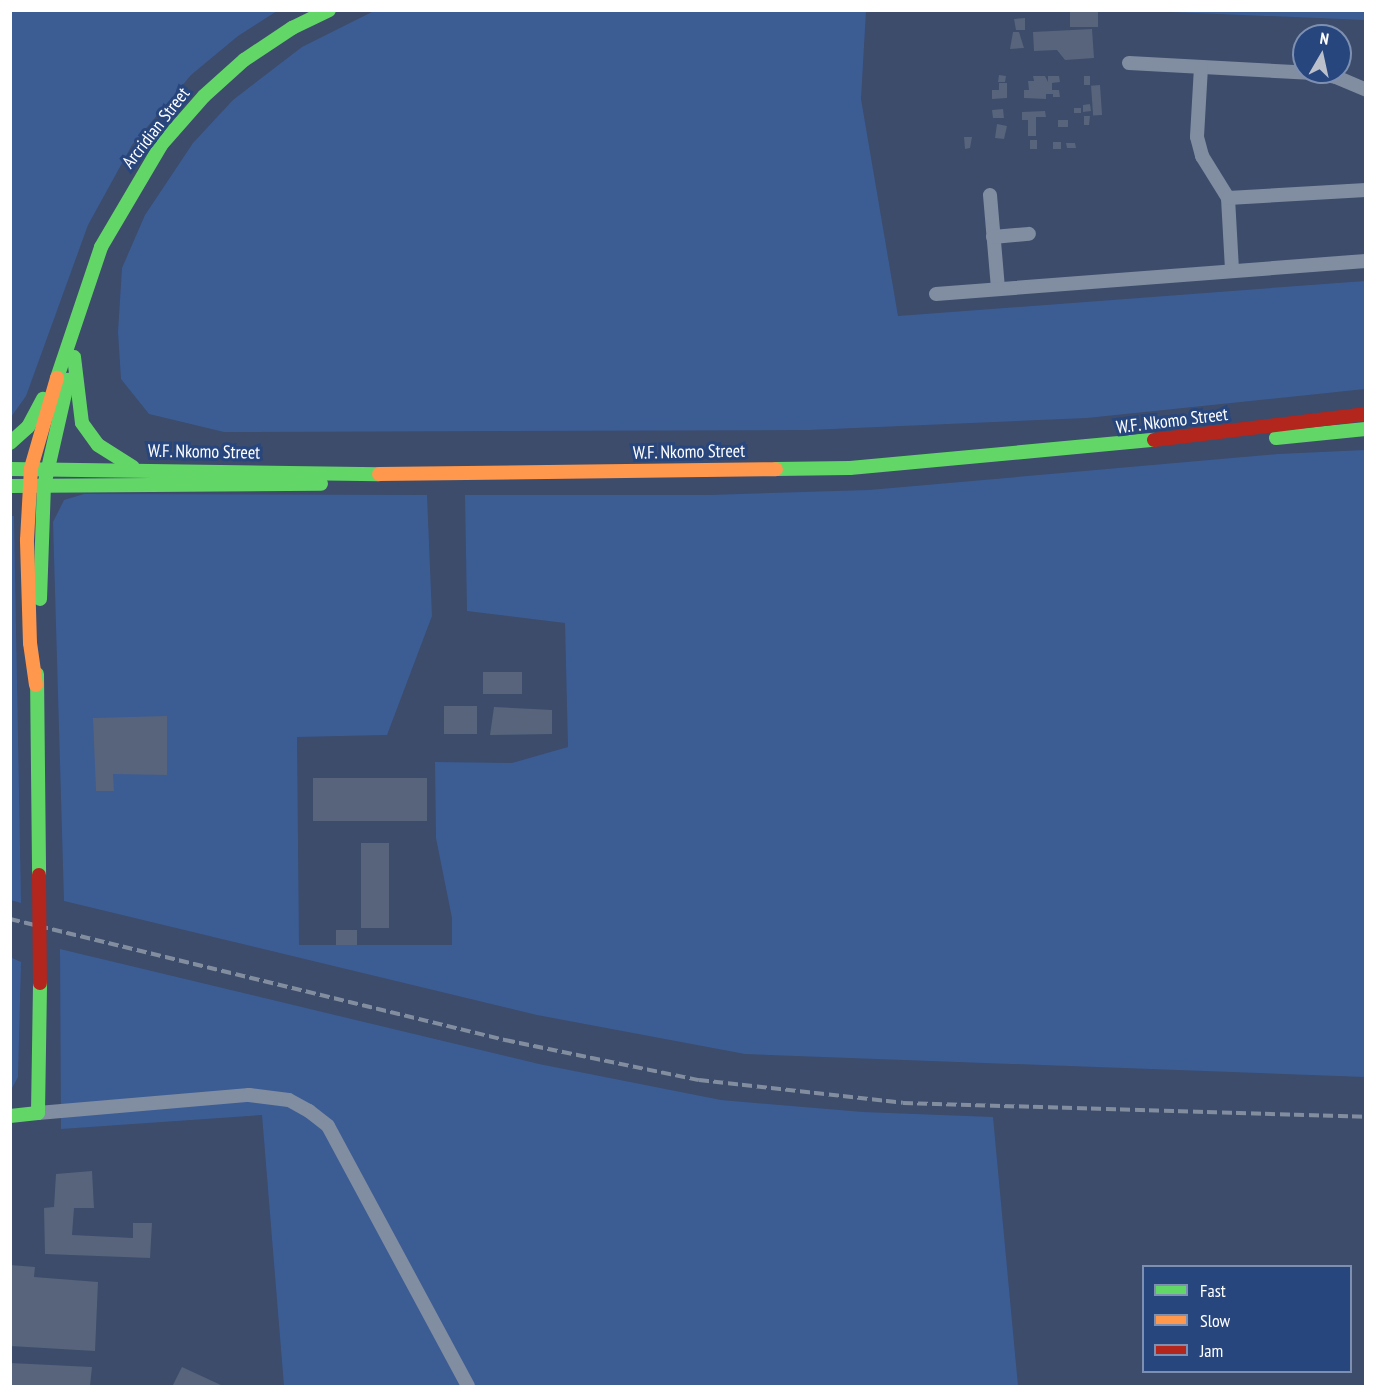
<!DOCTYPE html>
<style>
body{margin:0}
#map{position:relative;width:1376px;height:1397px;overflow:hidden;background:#3c4c6a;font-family:"PT Sans Narrow",sans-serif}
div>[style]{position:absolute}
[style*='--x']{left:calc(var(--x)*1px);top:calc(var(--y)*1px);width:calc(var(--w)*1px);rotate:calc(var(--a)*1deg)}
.green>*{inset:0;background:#3c5c94}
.building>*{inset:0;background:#57647c;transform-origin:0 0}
.street>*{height:14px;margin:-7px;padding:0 7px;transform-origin:7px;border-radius:7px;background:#818da1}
.fast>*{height:14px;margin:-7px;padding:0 7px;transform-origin:7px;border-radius:7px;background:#63d668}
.slow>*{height:14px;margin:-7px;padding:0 7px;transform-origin:7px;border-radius:7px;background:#ff974d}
.jam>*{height:14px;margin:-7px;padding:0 7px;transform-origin:7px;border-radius:7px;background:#b3261e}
.rail>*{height:4px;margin-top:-2px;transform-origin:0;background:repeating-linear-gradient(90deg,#828da0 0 10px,transparent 0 14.5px)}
.jam-bridge>*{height:14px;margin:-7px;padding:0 7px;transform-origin:7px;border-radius:7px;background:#b3261e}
span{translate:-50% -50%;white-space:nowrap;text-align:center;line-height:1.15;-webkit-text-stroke:6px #28467e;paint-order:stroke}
.street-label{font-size:18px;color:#fff}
.frame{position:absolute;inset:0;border:12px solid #fff;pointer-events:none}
.legend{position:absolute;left:1142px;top:1265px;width:210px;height:108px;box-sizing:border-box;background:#28467e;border:2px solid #7e90b2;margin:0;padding:8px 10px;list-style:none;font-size:18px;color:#fff}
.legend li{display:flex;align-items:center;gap:12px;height:30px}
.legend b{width:30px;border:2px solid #7e90b2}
.north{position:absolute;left:1292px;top:24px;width:60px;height:60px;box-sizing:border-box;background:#28467e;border:2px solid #7e90b2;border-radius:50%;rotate:9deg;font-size:16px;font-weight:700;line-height:24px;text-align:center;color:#fff}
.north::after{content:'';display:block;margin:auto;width:21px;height:27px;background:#bbc0cb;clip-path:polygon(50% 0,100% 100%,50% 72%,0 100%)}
</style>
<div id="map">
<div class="green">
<i style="clip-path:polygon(11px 10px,277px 11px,238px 36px,191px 75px,132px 145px,88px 225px,26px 396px,11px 417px)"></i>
<i style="clip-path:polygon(376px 10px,866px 11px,861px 99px,898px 316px,1365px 281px,1365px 389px,1087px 418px,809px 430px,224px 432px,149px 414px,121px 379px,118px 332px,122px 268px,145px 215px,193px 143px,233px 100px,302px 47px)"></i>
<i style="clip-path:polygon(1365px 10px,1365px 20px,1147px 11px,1147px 10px)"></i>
<i style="clip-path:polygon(1365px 450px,1365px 1077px,745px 1054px,537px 1015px,64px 901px,53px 522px,64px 500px,84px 494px,427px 495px,432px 616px,387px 735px,297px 737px,299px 945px,452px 945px,452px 918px,436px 838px,435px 762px,512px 763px,568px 747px,565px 623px,467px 611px,465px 495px,709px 495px,869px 490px,1278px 454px)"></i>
<i style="clip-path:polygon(10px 516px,14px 516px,21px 903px,10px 900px)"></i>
<i style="clip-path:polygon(60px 949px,539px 1064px,721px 1100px,863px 1112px,993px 1117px,1018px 1386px,284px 1386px,262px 1115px,61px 1129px)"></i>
<i style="clip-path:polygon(10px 957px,21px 962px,18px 1077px,11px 1090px)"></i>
</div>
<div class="building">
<i style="left:1070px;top:10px;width:28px;height:17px"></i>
<i style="clip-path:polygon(1025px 18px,1025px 30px,1016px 30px,1014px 19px)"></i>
<i style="clip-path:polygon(1092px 29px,1094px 58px,1065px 60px,1057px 50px,1034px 51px,1033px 32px)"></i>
<i style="clip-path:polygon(1013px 32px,1019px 32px,1024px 48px,1010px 49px)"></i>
<i style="clip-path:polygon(999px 75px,1006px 76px,1005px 82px,998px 82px)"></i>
<i style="clip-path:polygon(1033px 76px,1045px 76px,1048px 82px,1048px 76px,1059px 76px,1060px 82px,1052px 83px,1052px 90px,1059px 90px,1060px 97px,1053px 97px,1053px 94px,1046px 94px,1046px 99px,1024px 98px,1024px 90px,1029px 90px,1028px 81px,1034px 81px)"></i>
<i style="left:1084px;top:76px;width:6px;height:9px"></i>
<i style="clip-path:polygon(999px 83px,1007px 83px,1007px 98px,992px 99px,992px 90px,999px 90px)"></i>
<i style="left:1100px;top:85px;width:30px;height:9px;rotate:86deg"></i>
<i style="clip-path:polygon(1090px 104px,1091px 111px,1083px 112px,1083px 105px)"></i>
<i style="left:1074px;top:108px;width:7px;height:5px"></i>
<i style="clip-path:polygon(1003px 109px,1004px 118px,993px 118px,992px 110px)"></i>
<i style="clip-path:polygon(1045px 111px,1046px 117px,1036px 117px,1036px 136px,1028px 136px,1028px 120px,1022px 120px,1022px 112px)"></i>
<i style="clip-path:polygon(1084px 116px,1090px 116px,1089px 125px,1084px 125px)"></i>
<i style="left:1058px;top:120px;width:10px;height:7px"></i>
<i style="clip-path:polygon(997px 124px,1007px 126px,1004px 139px,995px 138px)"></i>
<i style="clip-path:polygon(964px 137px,972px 137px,970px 148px,965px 149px)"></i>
<i style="left:1030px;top:140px;width:7px;height:9px"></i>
<i style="left:1053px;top:142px;width:8px;height:7px"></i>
<i style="clip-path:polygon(1066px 143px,1075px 143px,1076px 148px,1067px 148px)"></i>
<i style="left:483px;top:672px;width:39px;height:22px"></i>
<i style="left:444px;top:706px;width:33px;height:28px"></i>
<i style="clip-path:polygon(494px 707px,552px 710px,552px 734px,490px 735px)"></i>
<i style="clip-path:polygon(167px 716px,167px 775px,113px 774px,114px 791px,96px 791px,93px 718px)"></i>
<i style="left:427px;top:778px;width:43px;height:114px;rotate:90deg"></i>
<i style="left:361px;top:843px;width:28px;height:85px"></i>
<i style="left:336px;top:930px;width:21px;height:15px"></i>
<i style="clip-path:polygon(92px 1171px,94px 1208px,74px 1208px,72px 1235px,133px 1238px,133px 1223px,152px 1223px,150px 1258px,45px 1254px,44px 1208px,54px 1207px,56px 1174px)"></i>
<i style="clip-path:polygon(10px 1265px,35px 1267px,34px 1277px,98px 1282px,95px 1351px,10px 1346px)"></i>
<i style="clip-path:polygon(10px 1363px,92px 1367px,90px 1386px,10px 1386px)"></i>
<i style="clip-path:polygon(182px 1367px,223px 1386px,173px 1385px)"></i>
</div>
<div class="street">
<i style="--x:1129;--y:63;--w:185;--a:3.1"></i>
<i style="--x:1314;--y:73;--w:22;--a:10"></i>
<i style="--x:1336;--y:77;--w:33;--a:23"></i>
<i style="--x:1201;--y:67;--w:70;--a:93.3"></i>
<i style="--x:1197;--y:137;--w:20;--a:75"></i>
<i style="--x:1202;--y:156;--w:49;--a:58.2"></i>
<i style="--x:1228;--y:198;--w:72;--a:86.8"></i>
<i style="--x:990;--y:195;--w:94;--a:85.1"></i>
<i style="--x:1228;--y:198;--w:138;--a:-3.3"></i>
<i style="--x:993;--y:237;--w:36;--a:-5"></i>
<i style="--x:936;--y:294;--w:431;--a:-4.4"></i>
<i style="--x:38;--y:1113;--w:212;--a:-4.9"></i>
<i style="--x:249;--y:1095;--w:40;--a:7.1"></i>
<i style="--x:289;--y:1100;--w:23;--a:29"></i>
<i style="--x:309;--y:1111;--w:24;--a:38"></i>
<i style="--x:328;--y:1126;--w:295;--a:61.7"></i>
</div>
<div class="fast">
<i style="--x:74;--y:357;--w:66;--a:83.1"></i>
<i style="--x:82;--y:423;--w:27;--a:54"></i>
<i style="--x:98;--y:445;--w:41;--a:32.2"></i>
<i style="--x:57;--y:378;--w:138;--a:-71.4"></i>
<i style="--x:101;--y:247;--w:118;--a:-59.5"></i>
<i style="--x:161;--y:145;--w:65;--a:-48.7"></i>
<i style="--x:204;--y:96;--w:54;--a:-42"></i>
<i style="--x:244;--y:60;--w:58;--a:-33.7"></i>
<i style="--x:292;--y:28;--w:41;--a:-25.9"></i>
<i style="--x:1276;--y:438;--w:90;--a:-5.7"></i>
<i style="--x:10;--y:443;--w:24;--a:-42"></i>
<i style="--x:28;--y:427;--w:32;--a:-62"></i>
<i style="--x:10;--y:469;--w:369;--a:0.8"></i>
<i style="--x:776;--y:469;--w:74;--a:-0.8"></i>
<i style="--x:850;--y:468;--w:305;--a:-5.3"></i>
<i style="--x:10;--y:486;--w:311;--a:-0.4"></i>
<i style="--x:40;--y:599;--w:113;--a:-88"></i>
<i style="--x:44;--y:486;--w:109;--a:-77.2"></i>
<i style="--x:37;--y:674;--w:201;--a:89.4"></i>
<i style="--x:10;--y:1116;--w:28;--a:-6"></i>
<i style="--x:38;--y:1113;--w:130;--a:-89.1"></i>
</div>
<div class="slow">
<i style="--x:379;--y:474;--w:397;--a:-0.7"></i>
<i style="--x:36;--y:685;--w:42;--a:-98.1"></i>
<i style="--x:30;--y:643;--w:103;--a:-91.7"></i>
<i style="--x:27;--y:540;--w:72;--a:-86.8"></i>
<i style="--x:31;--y:468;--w:94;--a:-73.9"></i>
</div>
<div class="jam">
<i style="--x:1154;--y:440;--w:214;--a:-7"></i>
</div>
<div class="rail">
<i style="--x:10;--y:919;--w:510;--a:13.74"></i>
<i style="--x:505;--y:1040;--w:198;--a:11.7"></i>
<i style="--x:699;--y:1080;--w:205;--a:6.4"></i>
<i style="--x:903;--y:1103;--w:463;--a:1.7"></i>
</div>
<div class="jam-bridge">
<i style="--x:39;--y:875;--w:108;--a:89.5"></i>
</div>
<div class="street-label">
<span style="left:156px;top:128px;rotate:-52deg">Arcridian Street</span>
<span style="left:1172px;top:421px;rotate:-7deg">W.F. Nkomo Street</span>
<span style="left:204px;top:452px;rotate:1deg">W.F. Nkomo Street</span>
<span style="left:689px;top:452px;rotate:-1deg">W.F. Nkomo Street</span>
</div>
<div class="frame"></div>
<ul class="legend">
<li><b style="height:8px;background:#63d668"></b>Fast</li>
<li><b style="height:8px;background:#ff974d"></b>Slow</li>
<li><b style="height:8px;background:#b3261e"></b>Jam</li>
</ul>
<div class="north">N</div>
</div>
